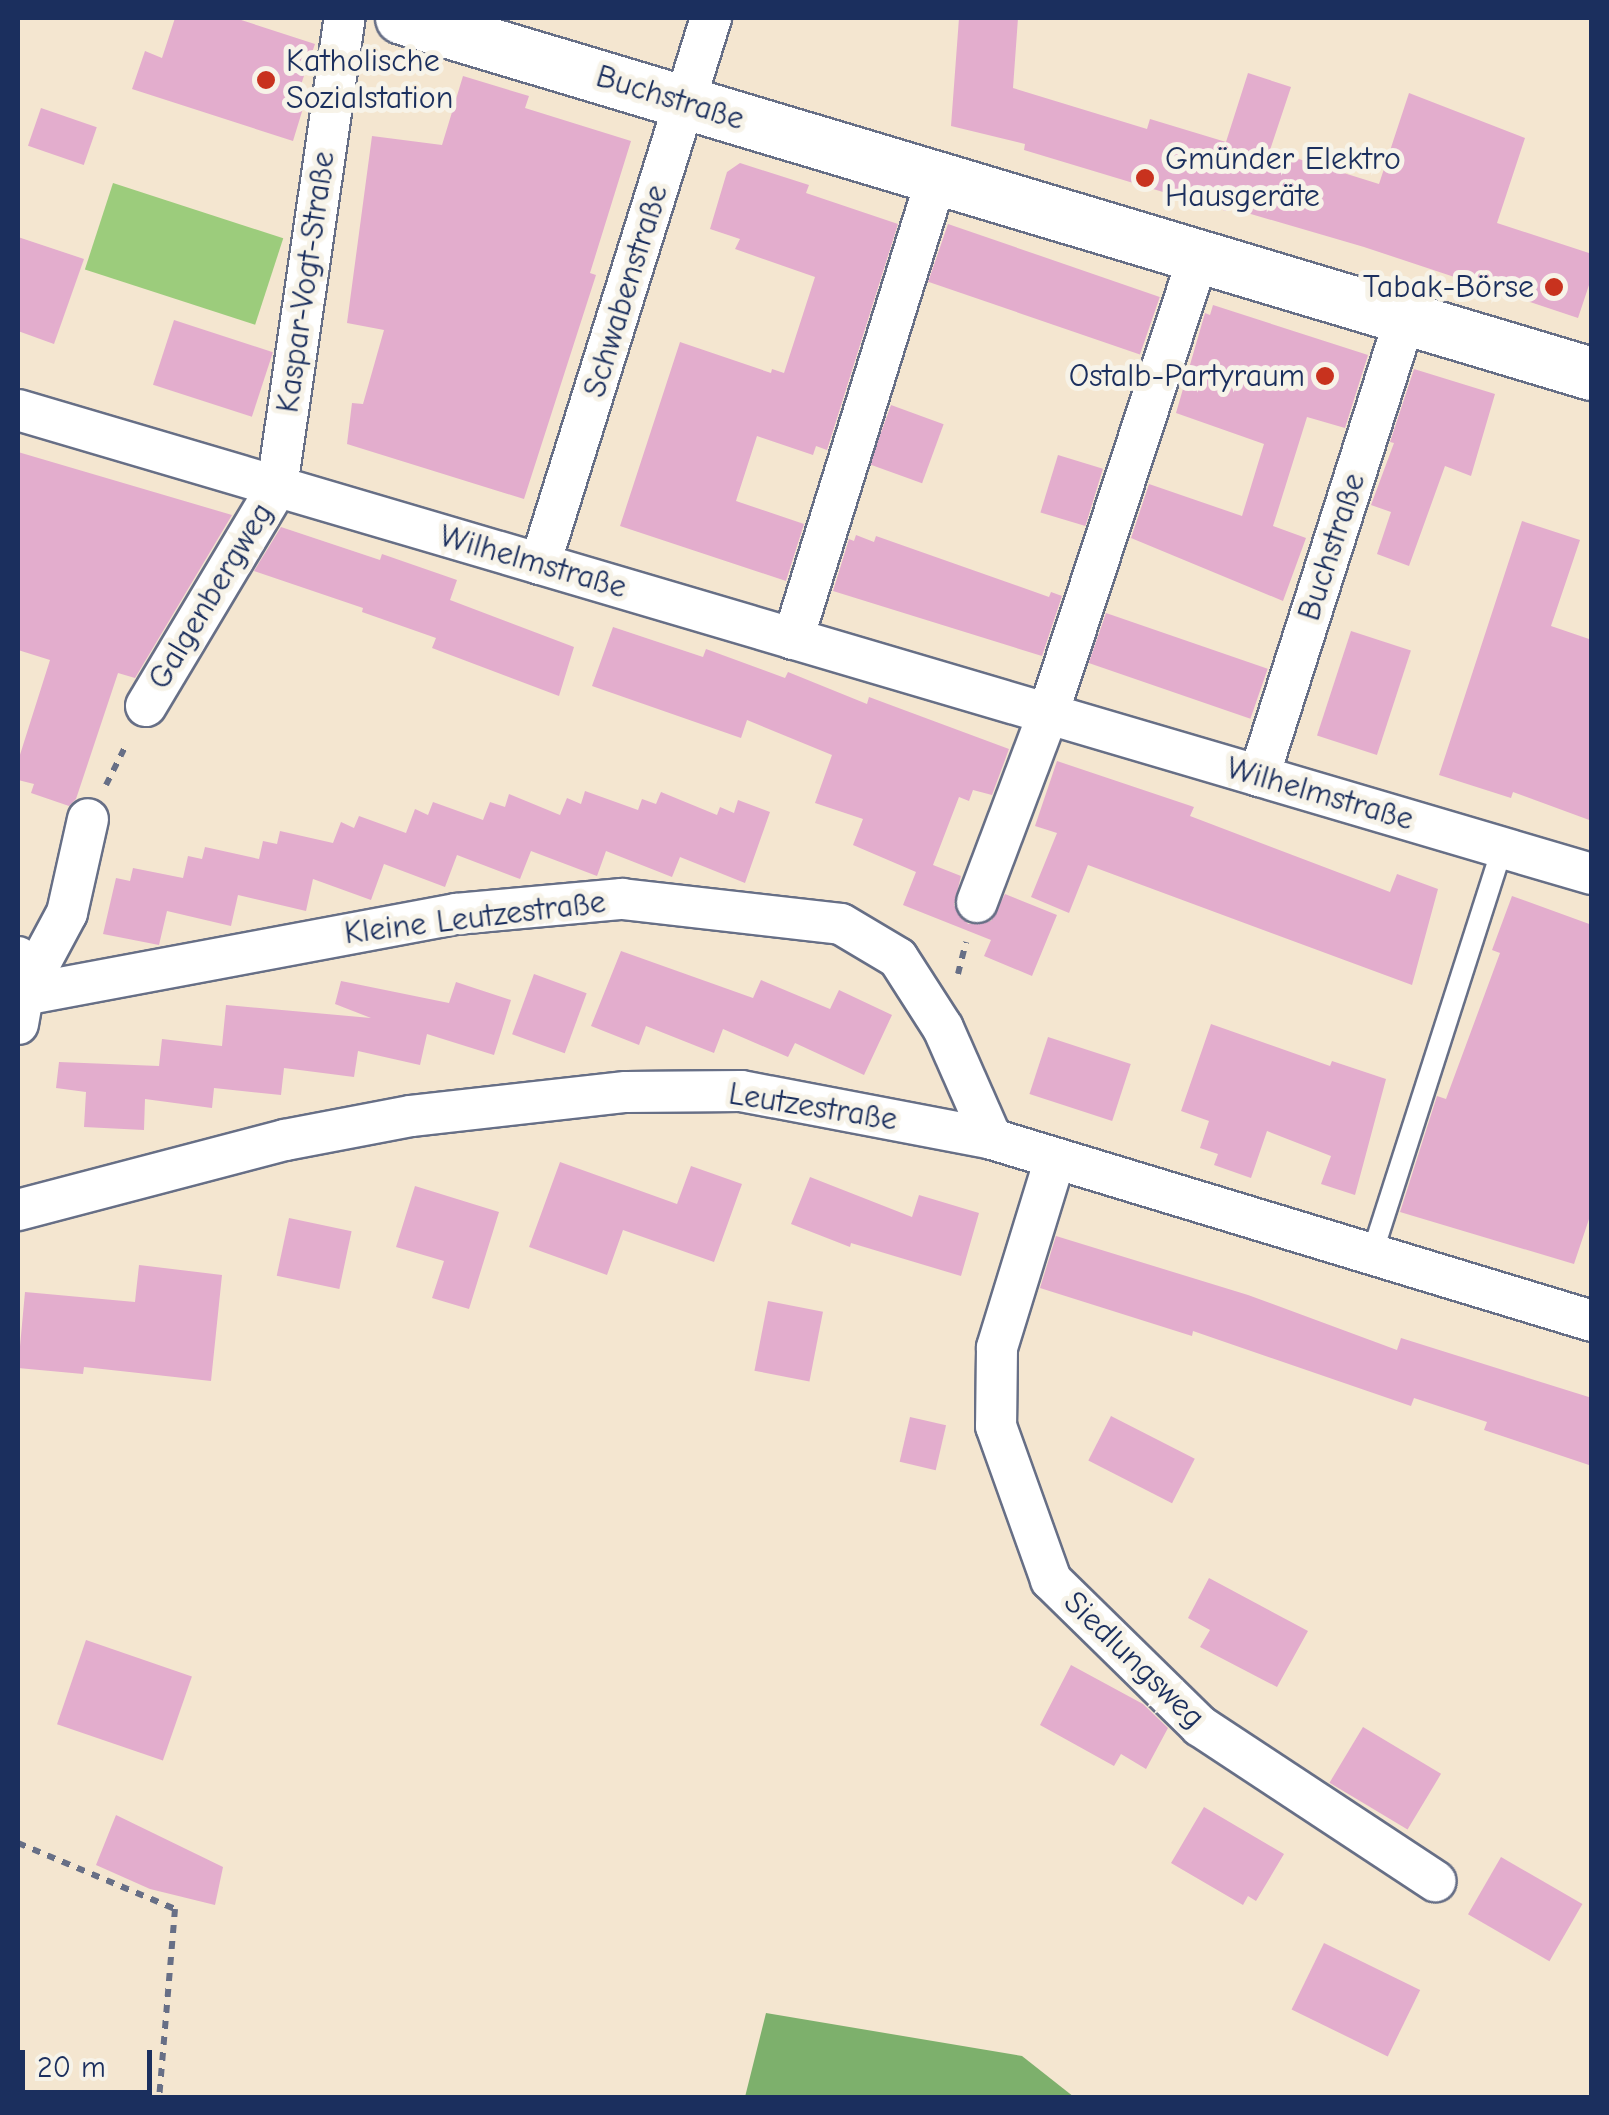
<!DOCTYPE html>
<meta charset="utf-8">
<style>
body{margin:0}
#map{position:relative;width:1609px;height:2115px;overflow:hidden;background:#f4e6d0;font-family:"Comic Neue",sans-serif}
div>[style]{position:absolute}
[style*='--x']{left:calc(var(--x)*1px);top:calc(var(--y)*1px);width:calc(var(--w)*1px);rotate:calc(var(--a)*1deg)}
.green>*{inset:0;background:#9ccc7c;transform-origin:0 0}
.forest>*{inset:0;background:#7db06c}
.building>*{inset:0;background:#e3adcd;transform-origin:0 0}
.path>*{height:6px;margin-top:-3px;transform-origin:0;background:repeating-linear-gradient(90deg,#676f86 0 8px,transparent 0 16px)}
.roads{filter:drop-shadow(2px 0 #676f86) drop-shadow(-2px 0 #676f86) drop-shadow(0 2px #676f86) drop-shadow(0 -2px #676f86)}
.service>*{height:20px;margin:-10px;padding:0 10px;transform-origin:10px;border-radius:10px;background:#fff}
.minor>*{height:40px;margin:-20px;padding:0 20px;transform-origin:20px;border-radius:20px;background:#fff}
.tertiary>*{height:52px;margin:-26px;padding:0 26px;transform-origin:26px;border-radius:26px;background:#fff}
.dots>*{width:28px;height:28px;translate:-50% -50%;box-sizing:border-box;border:5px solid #f7f3e8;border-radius:50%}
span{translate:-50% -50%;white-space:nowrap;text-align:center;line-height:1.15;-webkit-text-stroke:10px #f7f3e8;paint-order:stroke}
.poi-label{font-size:32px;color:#1b2f5e}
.left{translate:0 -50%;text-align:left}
.right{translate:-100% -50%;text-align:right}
.street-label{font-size:32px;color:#1b2f5e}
.frame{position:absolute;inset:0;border:20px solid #1b2f5e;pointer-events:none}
.scale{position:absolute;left:20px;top:2050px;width:132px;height:45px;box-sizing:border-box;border:5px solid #1b2f5e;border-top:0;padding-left:12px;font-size:30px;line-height:35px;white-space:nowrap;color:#1b2f5e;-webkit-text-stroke:8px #f7f3e8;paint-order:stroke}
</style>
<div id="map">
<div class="green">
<i style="left:113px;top:183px;width:179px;height:91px;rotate:18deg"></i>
</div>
<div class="forest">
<i style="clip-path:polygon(766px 2013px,1022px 2056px,1074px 2097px,745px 2097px)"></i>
</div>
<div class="building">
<i style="clip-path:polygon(175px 18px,235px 18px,315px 44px,295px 102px,304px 105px,293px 141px,132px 89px,145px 51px,162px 58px)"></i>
<i style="clip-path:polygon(959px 18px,1018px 18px,1013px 88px,1147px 129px,1150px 119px,1226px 142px,1248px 73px,1291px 87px,1270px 150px,1379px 184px,1409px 93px,1525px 138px,1497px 223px,1592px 254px,1592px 276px,1578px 318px,1364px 247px,1227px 207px,1226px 211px,1024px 150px,1025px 144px,951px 126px)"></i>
<i style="clip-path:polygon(463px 76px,529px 96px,525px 108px,631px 141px,590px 273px,596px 275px,524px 499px,347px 444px,352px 403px,363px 404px,384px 330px,347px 323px,372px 136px,442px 145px)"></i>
<i style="left:41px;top:108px;width:59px;height:40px;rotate:19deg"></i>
<i style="clip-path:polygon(740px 163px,809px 185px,806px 193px,898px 224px,827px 450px,816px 446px,813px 455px,757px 436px,736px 501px,804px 524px,786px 581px,620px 526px,680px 342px,771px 373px,772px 369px,784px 373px,815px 277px,735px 249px,740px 239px,710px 229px,727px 172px)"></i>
<i style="left:948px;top:224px;width:224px;height:61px;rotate:19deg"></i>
<i style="clip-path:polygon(18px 237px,84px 259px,54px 344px,18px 331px)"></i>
<i style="clip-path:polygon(1213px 305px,1368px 355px,1345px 428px,1307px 417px,1273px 526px,1306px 538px,1283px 601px,1131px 538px,1149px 484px,1242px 516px,1264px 444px,1176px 413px,1205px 313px,1210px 315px)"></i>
<i style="left:174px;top:320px;width:104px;height:68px;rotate:18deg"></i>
<i style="clip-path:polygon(1414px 369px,1495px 394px,1471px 476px,1445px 466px,1409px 566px,1377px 554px,1391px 512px,1371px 505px,1394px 443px,1390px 442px)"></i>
<i style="left:891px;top:405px;width:56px;height:63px;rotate:20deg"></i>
<i style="clip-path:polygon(18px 452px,232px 515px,135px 678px,118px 673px,76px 799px,69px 806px,31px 793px,34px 784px,18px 780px,18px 761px,50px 660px,18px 650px)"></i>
<i style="left:1058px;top:455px;width:47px;height:60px;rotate:17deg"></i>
<i style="clip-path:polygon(1522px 521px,1580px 540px,1551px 626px,1592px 640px,1592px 821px,1513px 792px,1511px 798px,1439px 775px)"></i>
<i style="clip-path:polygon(281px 527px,380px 560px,382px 554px,457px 580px,450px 600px,574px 647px,559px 696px,432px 648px,436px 638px,362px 612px,363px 608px,254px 571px)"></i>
<i style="clip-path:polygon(856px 535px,874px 542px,876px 536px,1049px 597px,1051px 592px,1062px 596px,1042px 656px,833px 591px,849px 539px,854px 541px)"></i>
<i style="left:1106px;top:613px;width:171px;height:53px;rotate:19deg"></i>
<i style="clip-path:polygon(613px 627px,703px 657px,706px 649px,785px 678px,788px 672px,867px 704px,869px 697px,1009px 749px,992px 795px,973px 790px,969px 801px,959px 797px,933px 865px,961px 876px,954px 905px,968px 924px,991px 921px,1005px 894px,1057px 915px,1032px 976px,984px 956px,991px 940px,903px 905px,916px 872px,853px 845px,863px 819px,815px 803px,832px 755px,747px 720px,741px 738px,592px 686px)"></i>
<i style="left:1351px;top:631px;width:63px;height:110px;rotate:18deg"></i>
<i style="clip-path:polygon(1057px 761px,1194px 807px,1190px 816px,1390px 892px,1397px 874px,1438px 889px,1412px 985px,1088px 865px,1069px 913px,1031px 897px,1057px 833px,1035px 826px)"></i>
<i style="clip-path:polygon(585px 791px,638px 810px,642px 799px,656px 804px,661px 792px,717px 815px,720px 807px,734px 813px,738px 800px,770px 812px,745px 883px,680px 857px,672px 877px,606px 851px,597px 876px,531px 851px,520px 879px,457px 855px,445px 887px,384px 864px,371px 900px,313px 879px,306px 911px,238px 895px,231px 926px,167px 911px,159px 945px,103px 934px,116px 878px,130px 881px,133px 868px,183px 878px,188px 856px,202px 859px,205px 847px,259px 859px,263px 841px,277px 844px,280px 831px,333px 843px,341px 822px,354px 828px,359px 816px,406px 833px,415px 809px,428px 815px,433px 802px,483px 820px,490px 802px,505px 807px,509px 794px,560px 815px,567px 798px,581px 804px)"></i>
<i style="clip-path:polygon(1512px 896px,1592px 925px,1592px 1210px,1574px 1264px,1400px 1212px,1437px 1096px,1446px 1099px,1500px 953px,1492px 950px)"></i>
<i style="clip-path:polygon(621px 951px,753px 998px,761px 980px,830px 1009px,839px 990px,892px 1015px,864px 1075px,795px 1043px,788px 1057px,723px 1029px,714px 1053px,646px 1026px,639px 1045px,591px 1026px)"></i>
<i style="left:534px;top:974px;width:56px;height:64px;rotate:20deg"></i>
<i style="clip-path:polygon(341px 981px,449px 1003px,456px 982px,511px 1000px,494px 1055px,427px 1034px,420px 1065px,358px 1051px,354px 1077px,284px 1068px,281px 1095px,214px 1088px,212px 1108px,145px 1099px,144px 1130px,84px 1127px,86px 1092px,56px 1088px,59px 1062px,159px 1066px,162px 1039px,222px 1046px,226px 1005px,371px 1018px,335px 1004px)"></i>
<i style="clip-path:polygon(1211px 1024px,1330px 1066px,1332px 1061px,1386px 1079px,1355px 1195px,1321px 1184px,1331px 1156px,1267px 1131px,1251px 1178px,1214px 1165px,1218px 1154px,1200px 1148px,1209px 1121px,1181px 1111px)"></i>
<i style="left:1048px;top:1037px;width:87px;height:60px;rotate:18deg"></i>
<i style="clip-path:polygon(560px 1162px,677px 1204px,691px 1166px,742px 1184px,714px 1262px,623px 1230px,607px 1275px,529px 1247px)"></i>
<i style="clip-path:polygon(810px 1177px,912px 1217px,919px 1195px,979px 1213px,961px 1276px,851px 1243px,850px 1247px,791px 1224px)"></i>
<i style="clip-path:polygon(415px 1186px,499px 1212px,469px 1309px,432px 1298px,444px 1261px,396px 1247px)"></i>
<i style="left:289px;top:1218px;width:64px;height:59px;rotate:12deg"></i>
<i style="clip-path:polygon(1056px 1236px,1248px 1295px,1397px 1350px,1401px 1338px,1592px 1398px,1592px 1466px,1484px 1430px,1487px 1422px,1414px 1398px,1411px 1406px,1193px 1331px,1192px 1336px,1040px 1288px)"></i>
<i style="clip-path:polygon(139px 1265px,222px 1275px,211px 1381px,84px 1367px,83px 1374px,18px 1368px,25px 1292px,135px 1302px)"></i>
<i style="left:768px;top:1301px;width:56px;height:71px;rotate:11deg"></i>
<i style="left:1111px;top:1416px;width:94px;height:50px;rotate:27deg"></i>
<i style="left:910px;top:1417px;width:37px;height:46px;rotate:13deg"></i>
<i style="clip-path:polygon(1209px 1578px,1308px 1631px,1277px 1687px,1200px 1647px,1210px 1630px,1188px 1618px)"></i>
<i style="left:86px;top:1640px;width:112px;height:89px;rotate:19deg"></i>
<i style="clip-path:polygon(1071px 1665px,1143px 1704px,1168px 1728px,1146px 1769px,1121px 1754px,1114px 1766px,1040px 1725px)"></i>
<i style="left:1363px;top:1727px;width:91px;height:65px;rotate:31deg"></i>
<i style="clip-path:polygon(1204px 1807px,1284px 1854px,1256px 1901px,1248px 1896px,1243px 1905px,1171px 1863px)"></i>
<i style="clip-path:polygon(116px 1815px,223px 1867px,215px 1905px,150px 1889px,96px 1865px)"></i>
<i style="left:1501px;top:1857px;width:94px;height:66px;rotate:30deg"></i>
<i style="left:1324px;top:1943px;width:107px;height:74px;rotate:26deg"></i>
</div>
<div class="path">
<i style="--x:106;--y:785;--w:47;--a:-63.4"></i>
<i style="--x:958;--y:974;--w:33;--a:-76"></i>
<i style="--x:18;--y:1843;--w:170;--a:22.8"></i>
<i style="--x:175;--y:1909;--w:190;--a:94.8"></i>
</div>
<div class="roads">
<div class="service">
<i style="--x:1371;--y:1257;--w:429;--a:-72.2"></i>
</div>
<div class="minor">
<i style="--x:18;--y:410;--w:1641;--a:16.43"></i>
<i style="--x:540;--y:564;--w:572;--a:-72.61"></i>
<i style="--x:793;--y:639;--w:483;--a:-72.7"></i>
<i style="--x:146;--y:706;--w:255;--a:-59.1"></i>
<i style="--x:277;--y:487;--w:474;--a:-81.8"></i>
<i style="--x:1259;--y:776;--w:481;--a:-72.3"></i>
<i style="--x:977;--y:902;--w:201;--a:-69.3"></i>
<i style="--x:1048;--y:714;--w:481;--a:-71.8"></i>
<i style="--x:18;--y:957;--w:38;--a:83"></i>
<i style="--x:23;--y:995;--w:441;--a:-10.6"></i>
<i style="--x:456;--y:914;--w:167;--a:-5.2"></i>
<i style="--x:622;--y:899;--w:220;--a:6.5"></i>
<i style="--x:841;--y:924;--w:66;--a:30.8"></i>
<i style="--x:898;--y:958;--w:83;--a:57.3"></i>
<i style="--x:943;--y:1028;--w:121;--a:66.2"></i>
<i style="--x:18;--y:1024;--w:29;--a:-80"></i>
<i style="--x:23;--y:995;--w:93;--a:-61.8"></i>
<i style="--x:67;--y:913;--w:96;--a:-77.4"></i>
<i style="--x:1055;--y:1159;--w:198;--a:107.1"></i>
<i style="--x:997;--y:1348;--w:78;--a:90.7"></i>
<i style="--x:996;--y:1426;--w:164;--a:70.3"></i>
<i style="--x:1051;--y:1580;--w:209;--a:44.4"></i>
<i style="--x:1200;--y:1726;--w:282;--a:33.4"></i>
<i style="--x:18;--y:1210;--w:276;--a:-14.7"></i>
<i style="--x:285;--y:1140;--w:128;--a:-10.8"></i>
<i style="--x:411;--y:1116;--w:216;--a:-6.4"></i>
<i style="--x:626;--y:1092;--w:115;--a:-0.5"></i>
<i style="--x:741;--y:1091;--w:256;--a:10.8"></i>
<i style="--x:992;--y:1139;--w:627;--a:16.87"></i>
</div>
<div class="tertiary">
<i style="--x:402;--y:18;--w:1242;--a:16.66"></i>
</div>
</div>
<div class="dots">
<i style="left:266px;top:80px;background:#c8321e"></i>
<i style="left:1145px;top:178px;background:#c8321e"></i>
<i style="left:1554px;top:287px;background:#c8321e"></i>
<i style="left:1325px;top:376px;background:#c8321e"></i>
</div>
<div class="poi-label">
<span class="left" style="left:286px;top:80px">Katholische<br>Sozialstation</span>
<span class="left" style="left:1165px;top:178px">Gmünder Elektro<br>Hausgeräte</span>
<span class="right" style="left:1534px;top:287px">Tabak-Börse</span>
<span class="right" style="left:1305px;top:376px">Ostalb-Partyraum</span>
</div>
<div class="street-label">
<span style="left:670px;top:98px;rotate:17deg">Buchstraße</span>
<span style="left:306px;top:282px;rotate:-82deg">Kaspar-Vogt-Straße</span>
<span style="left:626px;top:291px;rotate:-73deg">Schwabenstraße</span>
<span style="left:1332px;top:547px;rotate:-72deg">Buchstraße</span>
<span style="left:533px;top:562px;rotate:16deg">Wilhelmstraße</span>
<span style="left:211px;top:596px;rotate:-59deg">Galgenbergweg</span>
<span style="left:1320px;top:794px;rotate:16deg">Wilhelmstraße</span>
<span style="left:475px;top:918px;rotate:-7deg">Kleine Leutzestraße</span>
<span style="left:813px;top:1107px;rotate:9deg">Leutzestraße</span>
<span style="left:1134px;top:1660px;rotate:44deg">Siedlungsweg</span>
</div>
<div class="frame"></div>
<div class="scale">20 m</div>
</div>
